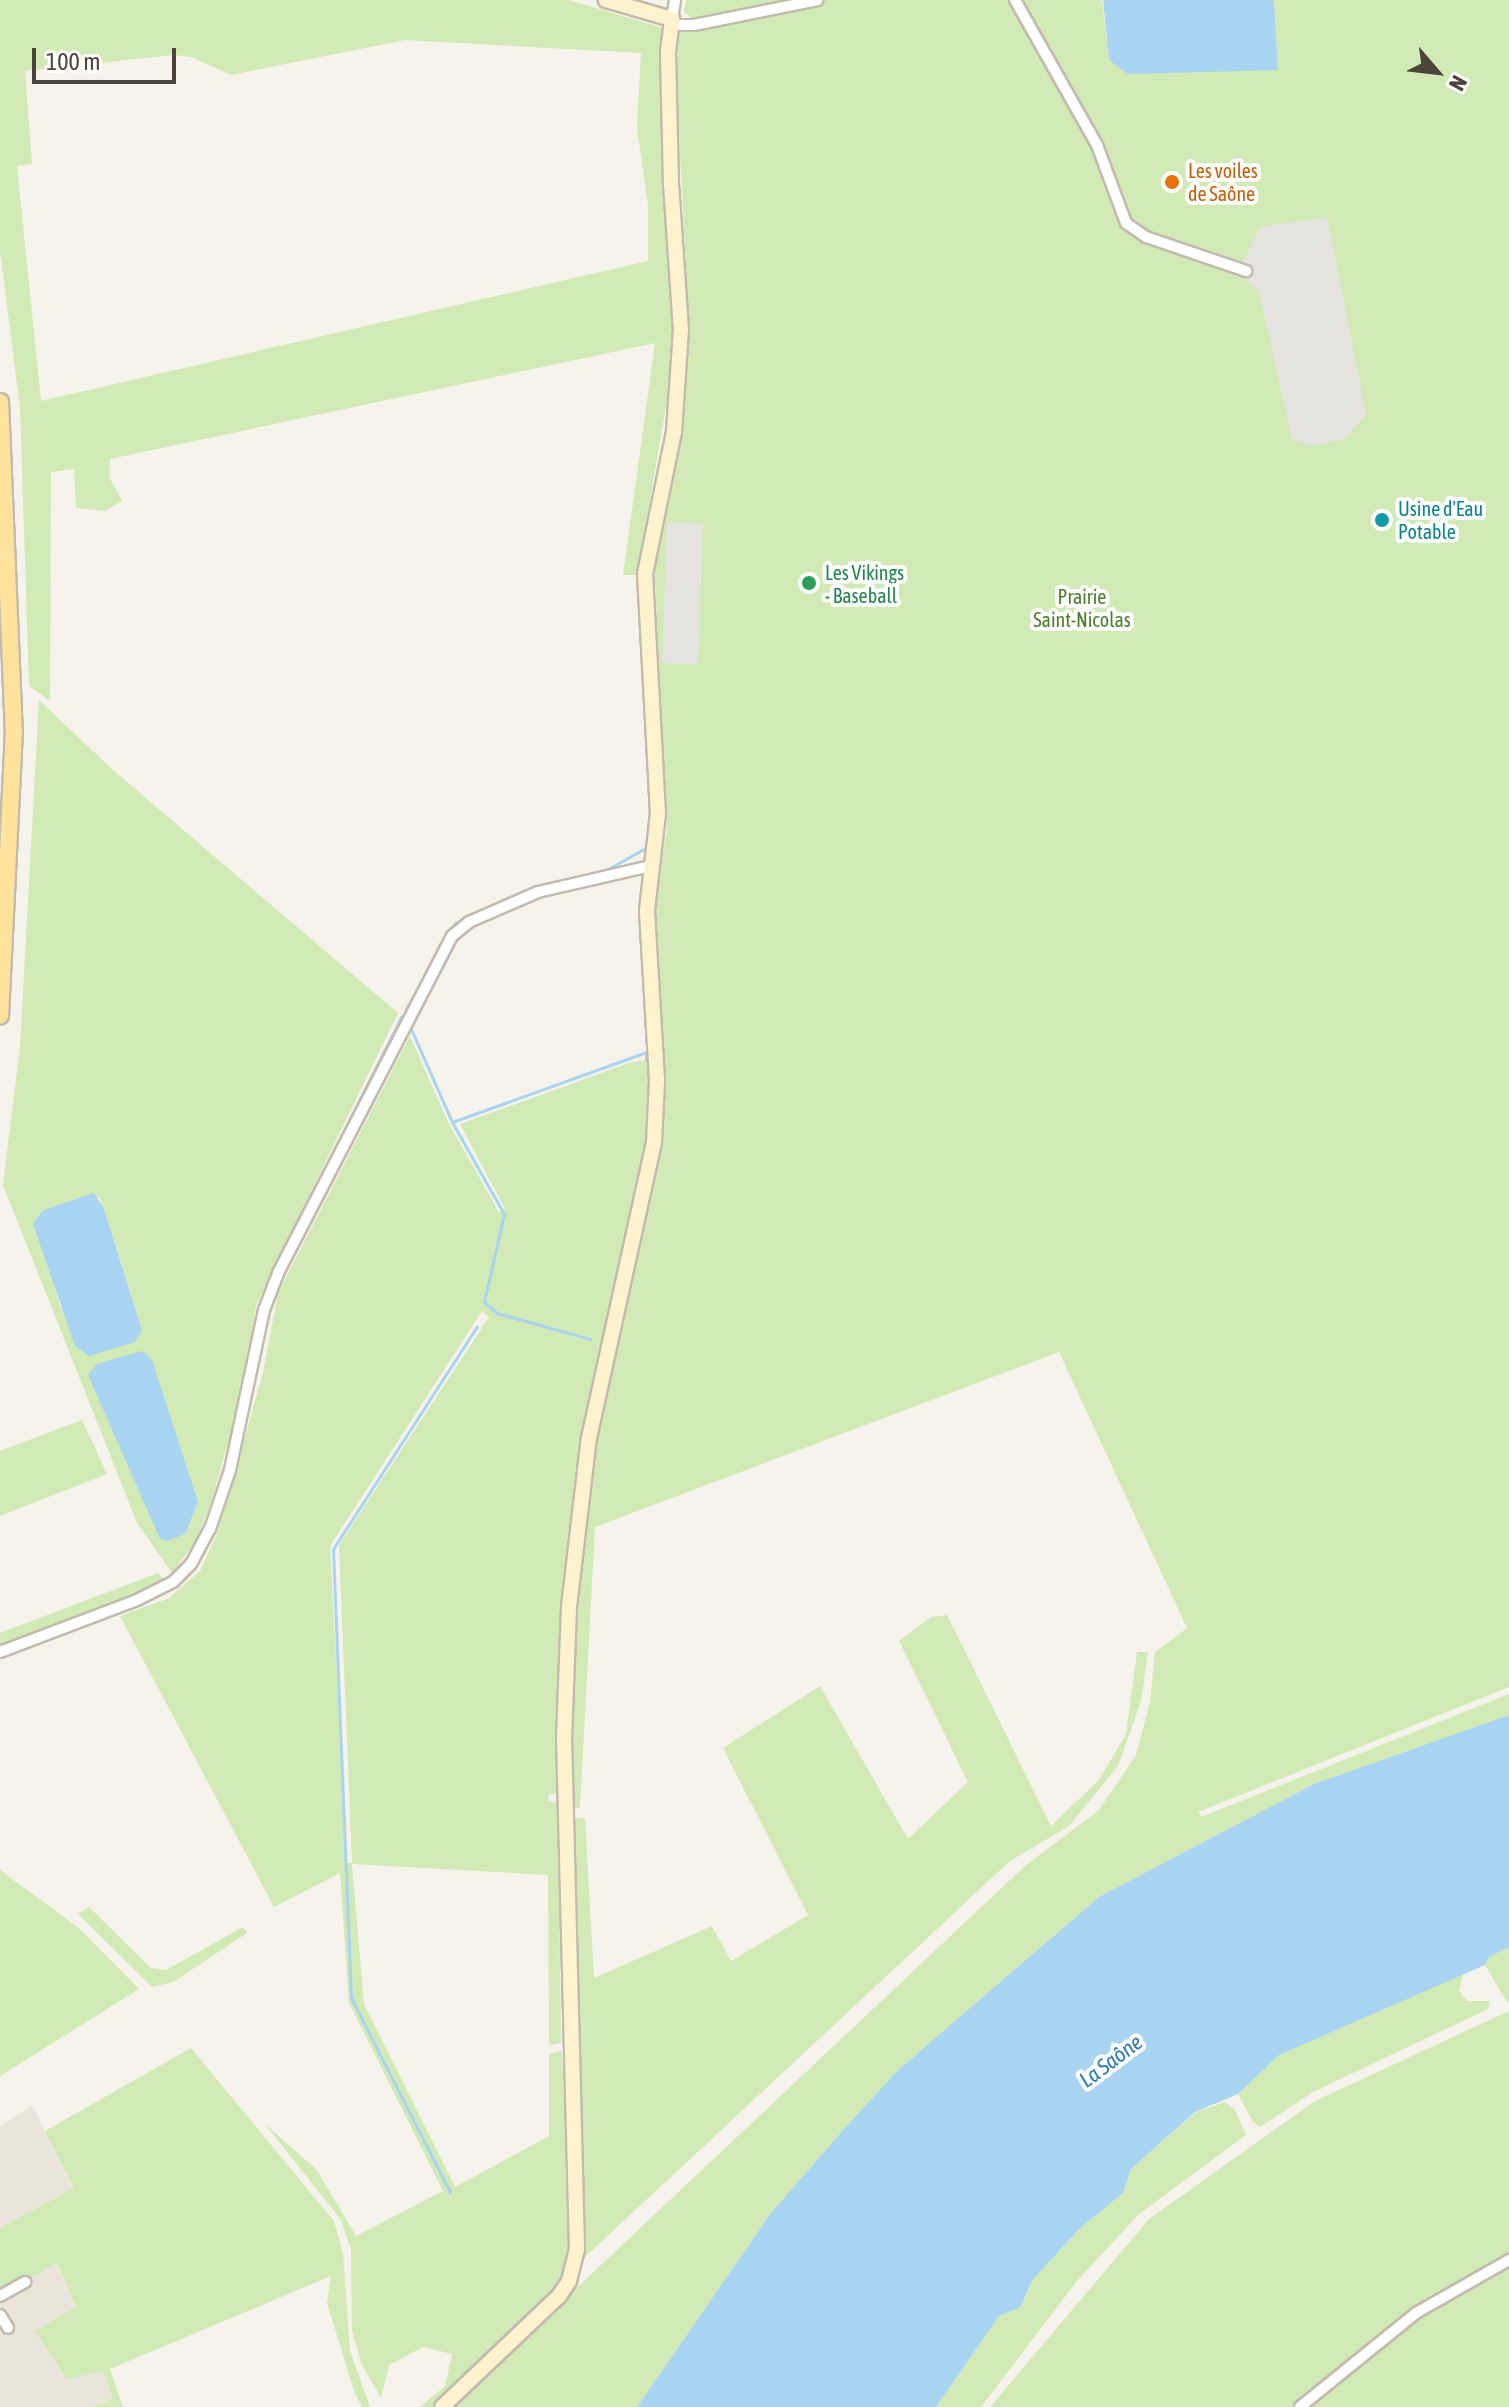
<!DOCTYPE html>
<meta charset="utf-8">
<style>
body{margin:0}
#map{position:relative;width:1509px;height:2407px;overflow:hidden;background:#f6f3ec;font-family:"Asap Condensed",sans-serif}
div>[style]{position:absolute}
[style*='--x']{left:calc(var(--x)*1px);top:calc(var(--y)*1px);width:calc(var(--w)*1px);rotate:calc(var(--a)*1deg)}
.residential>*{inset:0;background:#eae5da}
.green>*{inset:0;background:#d2eab5}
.parking>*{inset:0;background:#e5e3e0;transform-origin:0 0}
.water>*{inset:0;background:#a9d4f2}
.stream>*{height:3px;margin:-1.5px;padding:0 1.5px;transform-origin:1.5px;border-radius:1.5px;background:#a9d4f2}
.roads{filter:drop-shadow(2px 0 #c2bbae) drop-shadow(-2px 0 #c2bbae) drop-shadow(0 2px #c2bbae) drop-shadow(0 -2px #c2bbae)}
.street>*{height:10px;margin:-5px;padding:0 5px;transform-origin:5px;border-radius:5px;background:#fff}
.secondary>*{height:14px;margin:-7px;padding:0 7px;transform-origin:7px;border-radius:7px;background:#fff3cd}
.primary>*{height:16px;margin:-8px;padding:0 8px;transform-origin:8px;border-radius:8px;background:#ffe39c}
.dots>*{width:22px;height:22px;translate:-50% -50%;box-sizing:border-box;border:4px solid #fff;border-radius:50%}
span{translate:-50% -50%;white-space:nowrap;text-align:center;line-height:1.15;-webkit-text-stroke:8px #fff;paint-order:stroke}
.food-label{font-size:20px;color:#c56008}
.left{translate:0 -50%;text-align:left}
.culture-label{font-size:20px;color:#0d838f}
.leisure-label{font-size:20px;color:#27864d}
.park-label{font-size:20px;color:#4a7f2a}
.water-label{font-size:22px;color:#2e7ab2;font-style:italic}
.north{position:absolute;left:1397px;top:32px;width:80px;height:80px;-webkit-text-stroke:6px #fff;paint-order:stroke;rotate:118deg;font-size:22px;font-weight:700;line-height:32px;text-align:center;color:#4b4439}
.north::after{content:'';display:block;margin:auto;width:28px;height:36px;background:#4b4439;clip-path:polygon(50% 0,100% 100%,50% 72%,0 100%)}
.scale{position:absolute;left:32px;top:48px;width:144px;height:36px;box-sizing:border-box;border:4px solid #4b4439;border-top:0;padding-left:10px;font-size:24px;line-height:28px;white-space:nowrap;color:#4b4439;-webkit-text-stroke:6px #fff;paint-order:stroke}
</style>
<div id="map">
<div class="residential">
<i style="clip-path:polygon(32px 2105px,74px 2188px,0 2228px,0 2126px)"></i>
<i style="clip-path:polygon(56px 2263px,76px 2307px,36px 2332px,87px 2371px,103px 2370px,114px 2399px,92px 2407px,0 2407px,0 2294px)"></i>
</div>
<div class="green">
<i style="clip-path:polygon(evenodd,0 0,569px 0,663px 28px,675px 323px,672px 372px,637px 575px,623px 575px,655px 343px,110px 459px,109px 477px,122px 501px,105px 511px,76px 508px,74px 469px,51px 472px,50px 701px,29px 686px,20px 407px,0 251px,0 0,405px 40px,641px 53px,637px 128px,648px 205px,648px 261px,41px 401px,17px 166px,32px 164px,25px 71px,173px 55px,191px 57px,231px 75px,405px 40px)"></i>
<i style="clip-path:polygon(686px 0,1102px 0,1109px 60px,1278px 70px,1274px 0,1509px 0,1509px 1687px,1198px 1812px,1201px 1817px,1509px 1694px,1509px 1715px,1314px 1784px,1099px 1897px,897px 2071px,843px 2130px,771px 2213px,637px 2407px,450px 2407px,1026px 1865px,1099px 1810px,1136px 1755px,1150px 1702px,1155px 1652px,1187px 1628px,1059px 1352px,595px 1527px,580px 1808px,573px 1809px,572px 1709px,584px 1498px,639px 1251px,665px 1103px,655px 908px,667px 827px,654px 561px,685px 353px,687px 286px,676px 80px,678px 36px,690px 16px,684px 12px)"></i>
<i style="clip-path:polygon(evenodd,39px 700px,113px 770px,398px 1013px,256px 1305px,246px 1379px,210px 1506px,194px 1544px,172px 1573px,137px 1523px,3px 1185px,20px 1047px,39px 700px,99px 1197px,103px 1206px,142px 1330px,60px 1307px,50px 1266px,99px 1197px)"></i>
<i style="clip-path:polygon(evenodd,410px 1036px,448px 1122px,499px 1212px,505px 1209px,460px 1124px,632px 1062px,646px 1060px,651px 1068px,649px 1139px,575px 1487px,563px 1602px,558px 1793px,548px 1795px,549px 1801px,558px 1803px,561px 2043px,549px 2045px,548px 1875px,352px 1864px,364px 2004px,455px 2187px,549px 2136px,549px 2054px,562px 2051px,570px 2242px,565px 2274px,551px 2297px,434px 2407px,420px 2407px,445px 2386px,452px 2354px,423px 2347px,389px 2365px,381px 2398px,361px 2363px,352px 2330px,351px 2250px,341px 2220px,264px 2123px,317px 2170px,356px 2236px,443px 2191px,349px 2003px,340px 1873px,274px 1907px,120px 1616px,169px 1598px,200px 1571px,217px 1534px,263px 1373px,278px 1293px,410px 1036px,482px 1311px,489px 1317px,339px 1545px,352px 1863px,347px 1863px,330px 1546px,482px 1311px)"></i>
<i style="clip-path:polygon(82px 1420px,107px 1474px,0 1516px,0 1451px)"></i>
<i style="clip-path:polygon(158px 1573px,164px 1580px,135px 1595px,0 1646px,0 1633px)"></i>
<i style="clip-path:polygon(947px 1615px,1051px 1826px,1099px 1780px,1126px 1734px,1137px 1652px,1148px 1652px,1141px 1701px,1118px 1766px,1069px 1826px,1010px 1861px,585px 2257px,572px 1818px,585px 1818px,594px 1978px,712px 1926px,731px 1961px,808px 1915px,723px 1748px,820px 1686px,908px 1839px,968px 1782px,899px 1641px,931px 1617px)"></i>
<i style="clip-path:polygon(0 1870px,80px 1929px,139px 1989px,0 2076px)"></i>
<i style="clip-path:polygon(89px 1907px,151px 1968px,166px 1970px,243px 1927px,247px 1933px,173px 1982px,152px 1987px,78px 1914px)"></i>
<i style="clip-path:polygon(1509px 1947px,1509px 2001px,1507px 2002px,1485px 1965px,1488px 1957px)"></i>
<i style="clip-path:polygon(1463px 1974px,1459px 1991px,1467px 2001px,1490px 2001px,1488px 2009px,1313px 2092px,1260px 2127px,1253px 2122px,1238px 2094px,1279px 2055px)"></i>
<i style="clip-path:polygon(1509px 2011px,1509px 2255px,1412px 2310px,1295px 2407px,990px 2407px,1149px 2219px,1315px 2101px)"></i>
<i style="clip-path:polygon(191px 2048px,334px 2221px,343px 2254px,350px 2351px,370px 2407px,362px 2407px,354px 2391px,327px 2303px,331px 2276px,110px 2369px,123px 2407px,92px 2407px,113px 2399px,103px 2371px,67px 2379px,35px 2331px,76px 2307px,57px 2263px,0 2294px,0 2228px,74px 2188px,45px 2131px)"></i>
<i style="clip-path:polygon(1225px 2102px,1235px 2110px,1246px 2135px,1139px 2214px,1077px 2281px,981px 2407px,936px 2407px,999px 2316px,1021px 2307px,1031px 2282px,1078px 2230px,1123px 2193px,1131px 2169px,1196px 2112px)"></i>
<i style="clip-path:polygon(1509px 2266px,1509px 2407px,1304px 2407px,1395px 2333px)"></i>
</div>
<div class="parking">
<i style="clip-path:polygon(1327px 217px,1366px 414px,1344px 439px,1313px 446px,1292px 440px,1259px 291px,1246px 280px,1242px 264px,1260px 227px)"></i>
<i style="left:667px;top:522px;width:36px;height:141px;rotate:2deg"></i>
</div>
<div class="water">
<i style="clip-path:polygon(1103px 0,1274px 0,1278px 70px,1128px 74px,1109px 60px)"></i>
<i style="clip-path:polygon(93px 1193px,103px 1206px,142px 1330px,135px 1342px,89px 1356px,75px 1346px,33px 1224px,42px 1211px)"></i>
<i style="clip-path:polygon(143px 1351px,152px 1360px,198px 1502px,185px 1534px,167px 1541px,160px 1539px,88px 1375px,97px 1364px)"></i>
<i style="clip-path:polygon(1509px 1715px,1509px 1947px,1489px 1957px,1485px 1965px,1279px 2055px,1238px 2094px,1195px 2112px,1131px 2169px,1123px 2193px,1078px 2230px,1031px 2282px,1021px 2307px,999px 2316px,936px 2407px,637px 2407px,771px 2213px,843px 2130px,897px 2071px,1099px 1897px,1314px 1784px)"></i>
</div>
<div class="stream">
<i style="--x:639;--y:583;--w:235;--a:87.1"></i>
<i style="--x:406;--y:1009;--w:99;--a:-60.3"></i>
<i style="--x:455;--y:923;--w:75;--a:-25.2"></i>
<i style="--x:523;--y:891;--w:88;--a:-14.5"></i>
<i style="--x:608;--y:869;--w:47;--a:-29.3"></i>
<i style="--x:411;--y:1029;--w:102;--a:66.2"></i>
<i style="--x:452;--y:1122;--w:106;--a:60.5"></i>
<i style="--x:504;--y:1214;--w:90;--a:102.8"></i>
<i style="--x:484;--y:1302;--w:17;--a:40"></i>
<i style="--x:497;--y:1313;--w:97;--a:15.6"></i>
<i style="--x:452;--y:1122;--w:206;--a:-19.8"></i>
<i style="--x:646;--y:1052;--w:8;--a:90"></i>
<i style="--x:274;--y:1270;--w:284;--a:-63.3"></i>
<i style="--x:264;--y:1294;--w:18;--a:-68"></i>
<i style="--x:450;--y:2192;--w:218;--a:-117"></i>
<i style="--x:351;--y:1998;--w:449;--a:-92.3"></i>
<i style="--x:333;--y:1549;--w:265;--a:-57.1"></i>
</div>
<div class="roads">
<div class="street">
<i style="--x:1015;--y:0;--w:167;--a:60.5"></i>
<i style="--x:1097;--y:145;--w:83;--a:69.6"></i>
<i style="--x:1126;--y:223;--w:24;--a:35"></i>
<i style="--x:1146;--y:237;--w:106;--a:18.8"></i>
<i style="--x:672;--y:19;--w:19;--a:-81"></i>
<i style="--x:671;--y:25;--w:23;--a:0"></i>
<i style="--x:694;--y:25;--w:126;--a:-11.4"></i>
<i style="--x:0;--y:1652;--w:147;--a:-20.8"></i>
<i style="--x:137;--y:1600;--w:40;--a:-26.6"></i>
<i style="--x:173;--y:1582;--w:25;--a:-45"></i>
<i style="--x:191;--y:1564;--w:40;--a:-62"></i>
<i style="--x:210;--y:1529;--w:62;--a:-71.3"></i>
<i style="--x:230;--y:1470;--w:164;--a:-78"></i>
<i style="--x:264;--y:1310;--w:40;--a:-69"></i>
<i style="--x:278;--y:1273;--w:379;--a:-62.7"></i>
<i style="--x:452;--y:936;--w:22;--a:-39"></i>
<i style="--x:469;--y:922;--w:75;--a:-23.5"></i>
<i style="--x:538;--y:892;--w:116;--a:-13"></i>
<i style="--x:0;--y:2296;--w:29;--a:-29"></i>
<i style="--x:0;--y:2315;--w:15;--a:58"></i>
<i style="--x:1300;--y:2407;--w:149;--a:-39"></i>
<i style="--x:1416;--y:2313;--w:107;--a:-29.7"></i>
</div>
<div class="secondary">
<i style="--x:442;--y:2407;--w:161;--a:-43.5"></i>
<i style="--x:559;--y:2296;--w:18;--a:-56"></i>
<i style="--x:569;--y:2281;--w:32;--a:-76"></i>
<i style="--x:577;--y:2250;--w:512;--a:-91.45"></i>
<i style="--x:564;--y:1738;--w:131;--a:-87.8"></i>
<i style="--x:569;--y:1607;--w:170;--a:-83.3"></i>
<i style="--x:589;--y:1438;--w:303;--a:-77.6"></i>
<i style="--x:654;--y:1142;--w:62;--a:-87.2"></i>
<i style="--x:657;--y:1080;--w:170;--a:-93.4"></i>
<i style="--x:647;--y:910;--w:97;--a:-83.5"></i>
<i style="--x:658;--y:814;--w:240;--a:-93.1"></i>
<i style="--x:645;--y:574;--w:145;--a:-78.5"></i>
<i style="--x:674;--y:432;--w:102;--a:-86.1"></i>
<i style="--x:681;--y:330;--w:145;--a:-93.9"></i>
<i style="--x:671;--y:185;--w:133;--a:-91.3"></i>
<i style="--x:668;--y:52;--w:33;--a:-83"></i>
<i style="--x:672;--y:19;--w:69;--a:-163.9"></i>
</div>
<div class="primary">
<i style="--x:0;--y:402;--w:328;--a:87.6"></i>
<i style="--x:14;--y:730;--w:286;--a:92.8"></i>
</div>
</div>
<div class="dots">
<i style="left:1172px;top:182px;background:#e8710a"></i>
<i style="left:1382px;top:520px;background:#0f9aa8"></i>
<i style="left:809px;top:583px;background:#2e9e5b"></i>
</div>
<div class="food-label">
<span class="left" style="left:1188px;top:182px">Les voiles<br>de Saône</span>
</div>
<div class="culture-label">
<span class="left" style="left:1398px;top:520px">Usine d'Eau<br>Potable</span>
</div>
<div class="leisure-label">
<span class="left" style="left:825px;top:584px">Les Vikings<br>- Baseball</span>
</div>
<div class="park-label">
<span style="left:1082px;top:608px">Prairie<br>Saint-Nicolas</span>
</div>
<div class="water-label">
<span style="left:1111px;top:2061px;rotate:-37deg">La Saône</span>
</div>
<div class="north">N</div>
<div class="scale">100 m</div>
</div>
